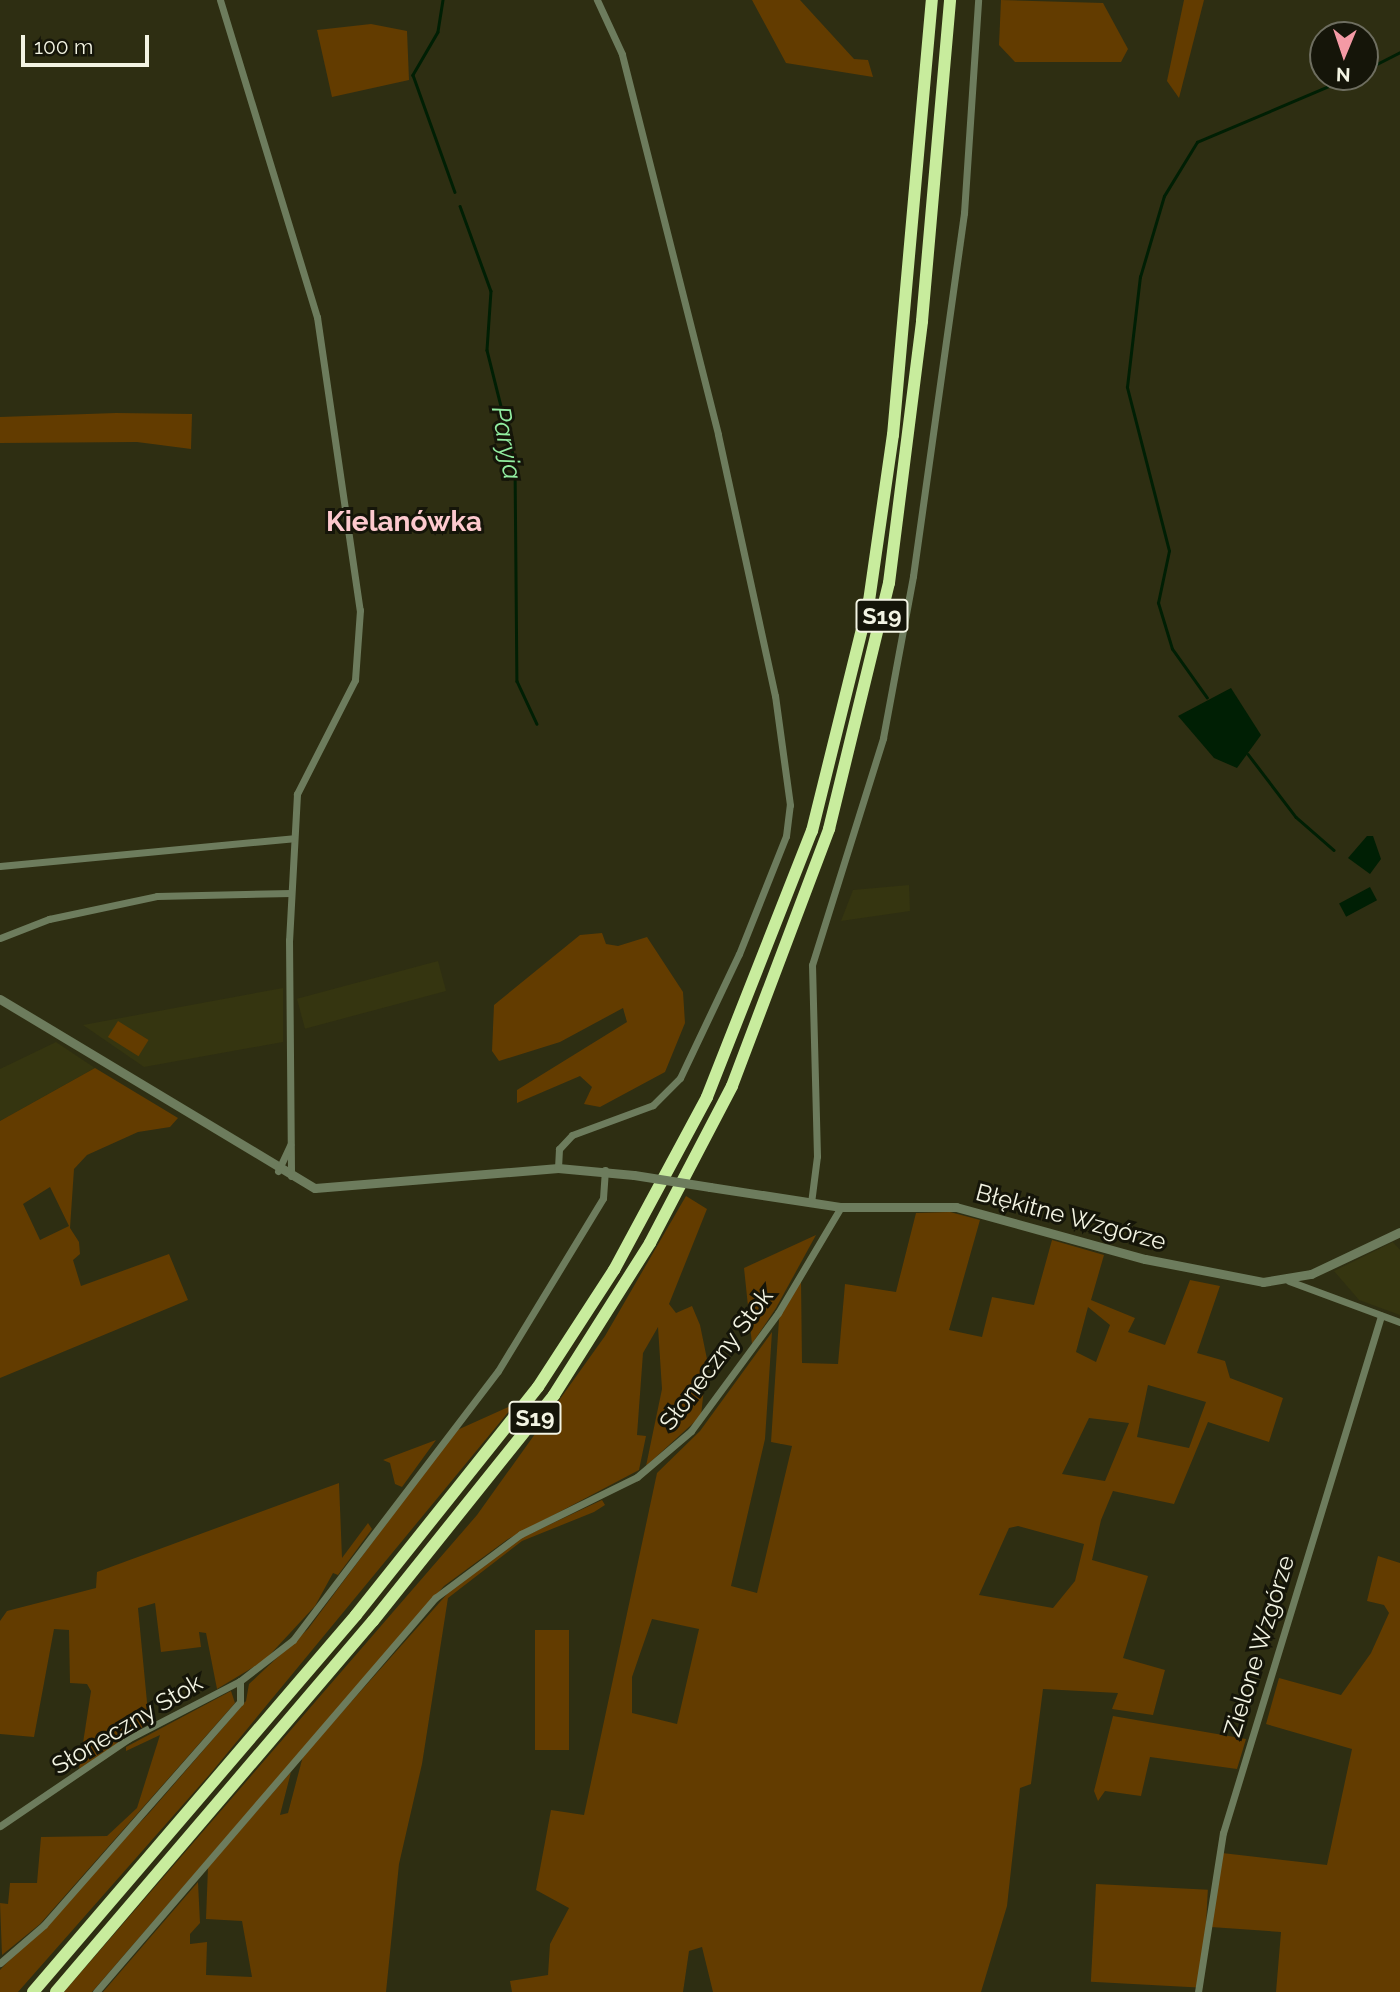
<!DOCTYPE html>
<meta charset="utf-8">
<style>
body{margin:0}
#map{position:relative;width:1400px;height:1992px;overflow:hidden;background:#2e2e12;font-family:Raleway,sans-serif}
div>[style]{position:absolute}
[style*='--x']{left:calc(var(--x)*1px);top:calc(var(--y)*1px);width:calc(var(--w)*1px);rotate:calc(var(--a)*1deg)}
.built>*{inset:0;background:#353510;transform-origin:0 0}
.green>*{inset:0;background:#633c00;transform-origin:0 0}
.water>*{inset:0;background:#001f04;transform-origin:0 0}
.stream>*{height:2.5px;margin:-1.25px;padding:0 1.25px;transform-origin:1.25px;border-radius:1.25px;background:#001f04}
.minor>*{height:7px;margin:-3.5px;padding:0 3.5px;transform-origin:3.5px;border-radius:3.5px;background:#6d7c5d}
.tertiary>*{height:9px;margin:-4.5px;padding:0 4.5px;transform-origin:4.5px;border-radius:4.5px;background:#6d7c5d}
.motorway>*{height:12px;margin:-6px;padding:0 6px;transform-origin:6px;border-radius:6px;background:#c8ec9d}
.tertiary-bridge>*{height:9px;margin:-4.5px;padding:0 4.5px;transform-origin:4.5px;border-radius:4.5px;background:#6d7c5d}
span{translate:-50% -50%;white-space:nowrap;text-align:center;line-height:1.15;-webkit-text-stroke:6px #151509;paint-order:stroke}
.shield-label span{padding:2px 5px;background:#151509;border:2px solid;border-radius:5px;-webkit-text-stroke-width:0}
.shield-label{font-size:23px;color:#f3f4e3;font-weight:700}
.street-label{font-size:24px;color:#f3f4e3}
.water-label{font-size:26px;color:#92eea0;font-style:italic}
.quarter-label{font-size:28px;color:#fdc9ce;font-weight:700}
.north{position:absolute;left:1309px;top:21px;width:70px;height:70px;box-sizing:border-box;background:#151509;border:2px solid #6e6e60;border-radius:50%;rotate:182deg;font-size:19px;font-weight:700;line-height:28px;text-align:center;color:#f3f4e3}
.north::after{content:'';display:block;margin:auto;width:24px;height:32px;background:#f49aa5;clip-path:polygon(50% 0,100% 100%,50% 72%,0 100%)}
.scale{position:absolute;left:21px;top:35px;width:128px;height:32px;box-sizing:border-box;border:4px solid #f3f4e3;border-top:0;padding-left:9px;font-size:21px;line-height:24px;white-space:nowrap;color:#f3f4e3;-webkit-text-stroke:5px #151509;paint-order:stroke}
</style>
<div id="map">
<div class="built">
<i style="clip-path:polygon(909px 885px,910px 911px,841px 921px,853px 890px)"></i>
<i style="left:438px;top:961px;width:31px;height:146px;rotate:75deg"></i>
<i style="clip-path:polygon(283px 988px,283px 1042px,144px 1067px,83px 1025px)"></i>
<i style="clip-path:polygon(56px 1042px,95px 1068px,0 1121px,0 1069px)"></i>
<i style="clip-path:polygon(1393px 1242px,1400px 1250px,1400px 1315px,1359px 1300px,1334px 1271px)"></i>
</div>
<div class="green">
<i style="clip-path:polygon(752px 0,800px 0,854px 59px,868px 60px,873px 77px,786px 63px)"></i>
<i style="clip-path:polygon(1001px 0,1103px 3px,1128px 49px,1121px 62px,1015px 62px,999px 45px)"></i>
<i style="clip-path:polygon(1184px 0,1204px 0,1179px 98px,1167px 81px)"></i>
<i style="clip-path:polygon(371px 24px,407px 31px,409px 80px,332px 97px,317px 30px)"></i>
<i style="clip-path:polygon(116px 413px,192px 414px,191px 449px,137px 442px,0 443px,0 417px)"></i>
<i style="clip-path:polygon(602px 933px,606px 944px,618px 946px,647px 937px,683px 992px,685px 1023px,665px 1072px,600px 1107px,584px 1104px,592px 1087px,580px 1076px,517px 1103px,517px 1090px,627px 1022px,623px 1008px,560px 1042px,499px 1061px,492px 1051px,494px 1005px,580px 935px)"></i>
<i style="left:118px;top:1021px;width:36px;height:19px;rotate:32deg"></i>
<i style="clip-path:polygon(evenodd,95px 1068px,178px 1118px,170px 1127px,138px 1132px,87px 1155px,74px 1169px,70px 1228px,79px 1242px,80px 1254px,73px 1260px,81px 1286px,169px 1254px,188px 1300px,0 1378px,0 1121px,95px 1068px,50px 1187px,69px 1226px,40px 1240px,23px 1204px,50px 1187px)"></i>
<i style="clip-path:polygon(686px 1196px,707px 1209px,669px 1304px,676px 1313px,692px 1306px,700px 1325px,707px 1359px,701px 1416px,646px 1466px,662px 1389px,658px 1327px,643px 1353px,637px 1435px,646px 1436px,639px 1470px,508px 1539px,444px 1586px,92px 1992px,64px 1992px,477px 1515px,605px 1336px)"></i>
<i style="clip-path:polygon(evenodd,950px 1212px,980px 1220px,949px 1330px,982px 1337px,992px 1297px,1034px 1305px,1052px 1240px,1104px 1255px,1091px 1300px,1135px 1318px,1128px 1332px,1165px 1345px,1190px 1280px,1220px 1286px,1197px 1353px,1225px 1361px,1230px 1378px,1283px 1398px,1269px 1442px,1208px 1422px,1174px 1504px,1113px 1491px,1101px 1520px,1092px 1560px,1148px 1576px,1123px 1658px,1165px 1670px,1153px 1715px,1112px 1709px,1118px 1693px,1043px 1689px,1031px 1784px,1020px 1788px,1007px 1906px,981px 1992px,713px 1992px,702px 1947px,689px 1951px,683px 1992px,512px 1992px,510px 1981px,548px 1975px,550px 1944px,569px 1908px,536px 1890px,551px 1810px,584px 1815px,657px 1473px,700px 1431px,772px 1332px,765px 1439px,731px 1586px,757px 1593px,792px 1446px,771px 1442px,779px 1319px,801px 1280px,802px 1363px,838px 1364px,845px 1284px,896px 1292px,916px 1213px,950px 1212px,1088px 1307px,1110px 1325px,1096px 1362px,1076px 1352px,1088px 1307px,950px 1212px,1148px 1385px,1206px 1402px,1189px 1448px,1137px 1437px,1148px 1385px,950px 1212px,1089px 1418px,1129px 1423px,1105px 1481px,1062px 1474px,1089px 1418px,950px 1212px,1018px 1526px,1084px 1544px,1075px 1581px,1053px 1608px,979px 1595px,1009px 1528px,1018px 1526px,950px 1212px,652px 1619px,699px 1629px,677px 1724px,632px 1713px,632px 1677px,652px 1619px)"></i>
<i style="clip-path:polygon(816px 1235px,776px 1308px,752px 1344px,744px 1268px)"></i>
<i style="clip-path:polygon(515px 1404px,210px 1774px,18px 1992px,0 1992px,0 1970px,150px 1812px,246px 1701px,249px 1684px,308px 1629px,455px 1431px)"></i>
<i style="clip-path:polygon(436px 1440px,402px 1487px,395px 1484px,390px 1463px,383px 1460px)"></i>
<i style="clip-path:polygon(339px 1483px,342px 1558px,368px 1523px,372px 1529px,338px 1575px,333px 1573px,315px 1606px,265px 1660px,217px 1689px,206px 1633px,199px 1632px,201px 1647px,161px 1652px,155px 1603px,138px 1608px,149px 1723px,79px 1769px,91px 1691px,87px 1684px,70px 1683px,69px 1630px,54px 1629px,34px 1737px,0 1734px,0 1621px,7px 1611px,96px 1588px,97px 1572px)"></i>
<i style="clip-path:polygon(602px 1500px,605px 1505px,594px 1512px,522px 1541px,448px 1598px,422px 1764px,399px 1864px,386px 1992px,103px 1992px,198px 1882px,200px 1923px,190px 1934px,190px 1944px,207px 1942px,206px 1975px,252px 1977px,242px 1921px,206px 1919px,208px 1867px,291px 1772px,280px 1815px,288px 1813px,303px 1756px,456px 1584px,519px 1539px)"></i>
<i style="clip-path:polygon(1378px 1556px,1400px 1563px,1400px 1992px,1276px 1992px,1281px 1932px,1211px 1927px,1222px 1853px,1327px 1865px,1352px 1749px,1266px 1724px,1279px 1678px,1341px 1695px,1371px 1653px,1389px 1613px,1384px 1605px,1367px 1601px)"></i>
<i style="left:535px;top:1630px;width:34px;height:120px"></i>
<i style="clip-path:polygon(231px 1691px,235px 1703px,40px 1924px,2px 1955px,0 1903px,8px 1904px,10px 1883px,37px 1883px,41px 1837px,107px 1836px,137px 1808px,160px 1735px,126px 1751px,126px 1747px)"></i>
<i style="clip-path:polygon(1113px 1716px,1246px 1739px,1237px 1769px,1150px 1757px,1141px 1796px,1105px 1791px,1098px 1801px,1094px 1791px)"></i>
<i style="left:1096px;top:1884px;width:112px;height:98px;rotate:3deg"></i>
</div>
<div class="water">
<i style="clip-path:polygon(1231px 688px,1261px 735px,1237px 768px,1214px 758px,1178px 716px)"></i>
<i style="clip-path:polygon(1367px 836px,1373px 836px,1381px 859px,1370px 874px,1348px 858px)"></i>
<i style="left:1370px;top:887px;width:15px;height:35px;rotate:62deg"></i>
</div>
<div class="stream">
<i style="--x:443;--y:0;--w:32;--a:99"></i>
<i style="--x:438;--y:32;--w:50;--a:120.2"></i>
<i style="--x:413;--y:75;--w:124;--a:70.3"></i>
<i style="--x:1365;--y:70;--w:39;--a:-27"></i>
<i style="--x:460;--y:206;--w:90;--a:70"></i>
<i style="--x:491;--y:291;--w:59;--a:93.9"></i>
<i style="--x:487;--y:350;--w:115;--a:76"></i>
<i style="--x:515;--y:462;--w:219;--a:89.5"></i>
<i style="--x:517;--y:681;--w:47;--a:65.1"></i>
<i style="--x:1207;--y:698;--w:60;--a:-125.5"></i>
<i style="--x:1172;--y:649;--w:48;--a:-106.9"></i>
<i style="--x:1158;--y:603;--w:53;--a:-78.1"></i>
<i style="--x:1169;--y:551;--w:169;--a:-104.4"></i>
<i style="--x:1127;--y:387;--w:111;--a:-83.3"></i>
<i style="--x:1140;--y:277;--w:84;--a:-73.5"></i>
<i style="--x:1164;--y:196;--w:63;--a:-58.6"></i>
<i style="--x:1197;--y:142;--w:166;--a:-23"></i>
<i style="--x:1248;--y:754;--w:79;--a:52.7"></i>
<i style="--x:1296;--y:817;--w:50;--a:41"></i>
</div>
<div class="minor">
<i style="--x:220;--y:0;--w:332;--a:73"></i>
<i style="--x:317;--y:317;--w:296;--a:81.7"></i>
<i style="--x:360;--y:610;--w:70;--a:94.1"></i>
<i style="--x:355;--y:680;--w:128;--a:117"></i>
<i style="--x:297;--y:794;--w:146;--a:93.1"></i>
<i style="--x:289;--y:940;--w:236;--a:89.5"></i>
<i style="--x:0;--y:866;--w:295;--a:-5.4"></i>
<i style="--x:0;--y:938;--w:53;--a:-21.2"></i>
<i style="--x:49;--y:919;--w:110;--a:-12"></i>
<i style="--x:157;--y:896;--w:134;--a:-1.3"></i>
<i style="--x:558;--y:1168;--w:19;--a:-87"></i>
<i style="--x:559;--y:1149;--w:19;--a:-47"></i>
<i style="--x:572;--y:1135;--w:86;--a:-20.3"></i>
<i style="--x:653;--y:1105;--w:38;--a:-45"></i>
<i style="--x:680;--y:1078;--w:137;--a:-64.6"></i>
<i style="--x:739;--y:954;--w:127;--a:-68.3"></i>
<i style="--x:786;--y:836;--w:31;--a:-83"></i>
<i style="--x:790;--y:805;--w:110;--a:-97.8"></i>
<i style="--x:775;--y:696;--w:268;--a:-102.3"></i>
<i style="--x:718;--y:434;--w:392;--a:-104.2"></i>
<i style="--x:622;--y:54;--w:60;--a:-114.8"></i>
<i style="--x:278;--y:1171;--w:29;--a:-65"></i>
<i style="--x:811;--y:1203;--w:47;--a:-82.7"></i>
<i style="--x:817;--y:1156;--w:191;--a:-91.5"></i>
<i style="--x:812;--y:965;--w:238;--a:-72.6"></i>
<i style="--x:883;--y:738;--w:165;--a:-79.5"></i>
<i style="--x:913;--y:576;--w:367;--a:-82"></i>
<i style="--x:964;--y:213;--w:213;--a:-86.2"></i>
<i style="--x:1289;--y:1281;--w:118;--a:20.3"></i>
<i style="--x:0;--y:1826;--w:155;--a:-34.2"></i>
<i style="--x:128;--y:1739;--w:126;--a:-27.4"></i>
<i style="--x:240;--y:1681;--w:67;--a:-37.7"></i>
<i style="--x:293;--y:1640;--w:338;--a:-52.7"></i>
<i style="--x:498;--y:1371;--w:202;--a:-58.7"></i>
<i style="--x:603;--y:1198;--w:28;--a:-86"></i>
<i style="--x:0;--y:1963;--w:58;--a:-40.8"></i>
<i style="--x:44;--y:1925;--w:297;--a:-48.7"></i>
<i style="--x:240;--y:1702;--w:21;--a:-90"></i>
<i style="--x:96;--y:1992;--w:520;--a:-49.29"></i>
<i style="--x:435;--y:1598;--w:107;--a:-36.7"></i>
<i style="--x:521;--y:1534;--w:129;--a:-26.2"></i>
<i style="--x:637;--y:1477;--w:71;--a:-40.4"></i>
<i style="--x:691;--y:1431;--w:147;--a:-53.6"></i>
<i style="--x:778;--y:1313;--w:123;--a:-59.3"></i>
<i style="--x:1198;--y:1992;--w:161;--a:-81.1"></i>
<i style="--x:1223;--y:1833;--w:541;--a:-73.01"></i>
</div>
<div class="tertiary">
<i style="--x:0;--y:999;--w:367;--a:31"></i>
<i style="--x:315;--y:1188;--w:244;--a:-4.7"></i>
<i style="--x:558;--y:1168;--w:76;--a:5.3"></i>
<i style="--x:710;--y:1187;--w:133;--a:8.7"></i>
<i style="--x:841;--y:1207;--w:115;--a:0"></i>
<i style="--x:956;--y:1207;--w:196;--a:15.4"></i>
<i style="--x:1145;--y:1259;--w:120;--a:11"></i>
<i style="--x:1263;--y:1282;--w:49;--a:-9.5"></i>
<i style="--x:1311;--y:1274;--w:98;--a:-25.3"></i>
</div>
<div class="motorway">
<i style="--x:33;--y:1992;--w:496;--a:-49.4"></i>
<i style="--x:356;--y:1615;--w:292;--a:-51.4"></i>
<i style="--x:538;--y:1387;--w:140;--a:-57"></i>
<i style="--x:614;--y:1270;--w:196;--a:-61.7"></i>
<i style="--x:707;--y:1097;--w:286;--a:-68.5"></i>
<i style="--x:812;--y:831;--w:237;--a:-76.1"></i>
<i style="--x:869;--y:601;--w:168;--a:-81.8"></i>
<i style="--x:893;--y:435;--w:437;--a:-84.9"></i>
<i style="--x:56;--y:1992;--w:488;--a:-49.5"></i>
<i style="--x:373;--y:1621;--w:290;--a:-51.3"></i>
<i style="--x:554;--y:1395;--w:180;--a:-57.7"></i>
<i style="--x:650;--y:1243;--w:177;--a:-62.4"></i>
<i style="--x:732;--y:1086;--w:275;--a:-69.3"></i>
<i style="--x:829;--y:829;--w:253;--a:-76.3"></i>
<i style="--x:889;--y:583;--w:264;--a:-82.8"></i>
<i style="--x:922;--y:321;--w:322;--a:-85"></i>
</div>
<div class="tertiary-bridge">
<i style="--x:634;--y:1175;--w:77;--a:9"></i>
</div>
<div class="shield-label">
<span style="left:882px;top:616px">S19</span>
<span style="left:535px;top:1418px">S19</span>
</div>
<div class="street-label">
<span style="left:1071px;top:1217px;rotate:15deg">Błękitne Wzgórze</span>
<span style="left:716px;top:1359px;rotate:-53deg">Słoneczny Stok</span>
<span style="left:1259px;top:1646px;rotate:-73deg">Zielone Wzgórze</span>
<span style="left:127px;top:1724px;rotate:-31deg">Słoneczny Stok</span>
</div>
<div class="water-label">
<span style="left:506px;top:443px;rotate:80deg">Paryja</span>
</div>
<div class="quarter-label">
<span style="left:404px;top:522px">Kielanówka</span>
</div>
<div class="north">N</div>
<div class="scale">100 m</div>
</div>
